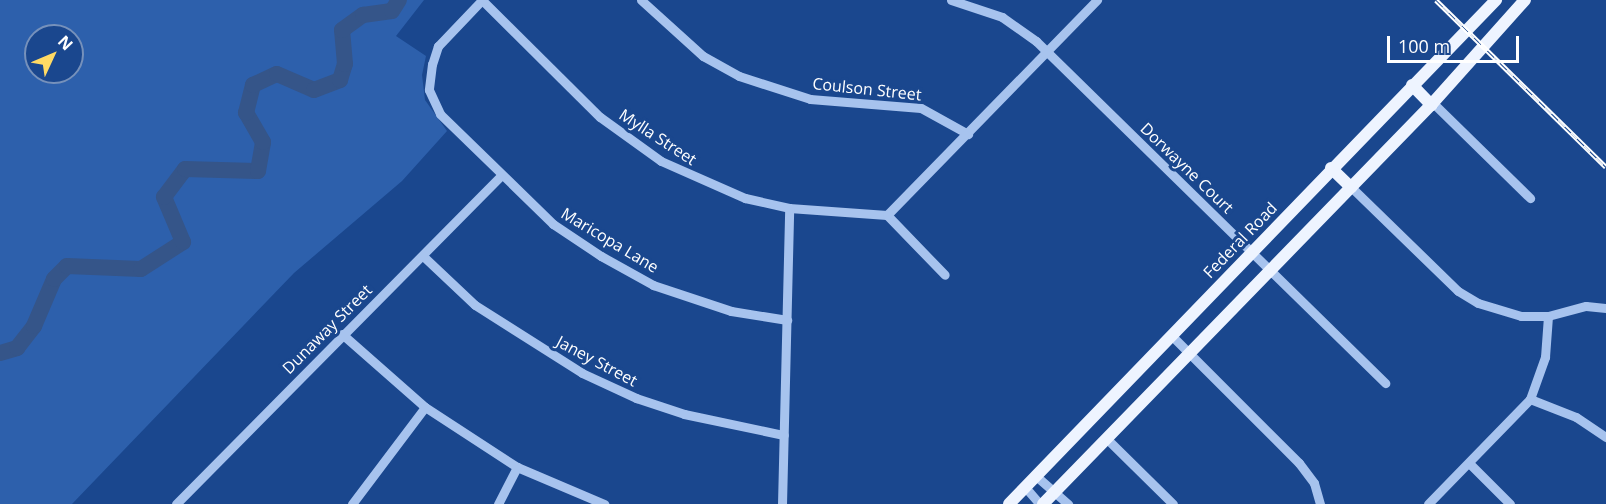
<!DOCTYPE html>
<style>
body{margin:0}
#map{position:relative;width:1606px;height:504px;overflow:hidden;background:#1a478e;font-family:"Open Sans",sans-serif}
div>[style]{position:absolute}
[style*='--x']{left:calc(var(--x)*1px);top:calc(var(--y)*1px);width:calc(var(--w)*1px);rotate:calc(var(--a)*1deg)}
.green>*{inset:0;background:#2d60ac}
.river>*{height:16px;margin:-8px;padding:0 8px;transform-origin:8px;border-radius:8px;background:#355589}
.minor>*{height:9px;margin:-4.5px;padding:0 4.5px;transform-origin:4.5px;border-radius:4.5px;background:#a7c3ee}
.major>*{height:12px;margin:-6px;padding:0 6px;transform-origin:6px;border-radius:6px;background:#eef4ff}
.rail>*{height:5px;margin-top:-2.5px;transform-origin:0;background:repeating-linear-gradient(90deg,#1a478e 0 9px,#fff 0 18px);box-sizing:border-box;border-block:2px solid #fff}
span{translate:-50% -50%;white-space:nowrap;text-align:center;line-height:1.15;-webkit-text-stroke:6px #1a478e;paint-order:stroke}
.street-label{font-size:16px;color:#fff}
.north{position:absolute;left:24px;top:24px;width:60px;height:60px;box-sizing:border-box;background:#1a478e;border:2px solid #7691bb;border-radius:50%;rotate:46deg;font-size:16px;font-weight:700;line-height:24px;text-align:center;color:#fff}
.north::after{content:'';display:block;margin:auto;width:21px;height:27px;background:#ffda64;clip-path:polygon(50% 0,100% 100%,50% 72%,0 100%)}
.scale{position:absolute;left:1387px;top:36px;width:132px;height:27px;box-sizing:border-box;border:3px solid #fff;border-top:0;padding-left:8px;font-size:18px;line-height:21px;white-space:nowrap;color:#fff;-webkit-text-stroke:4px #1a478e;paint-order:stroke}
</style>
<div id="map">
<div class="green">
<i style="clip-path:polygon(evenodd,0 0,424px 0,396px 36px,426px 56px,422px 75px,425px 100px,447px 131px,402px 181px,294px 273px,72px 504px,0 504px,0 0,36px 36px,72px 36px,72px 72px,36px 72px,36px 36px)"></i>
</div>
<div class="river">
<i style="--x:0;--y:353;--w:18;--a:-16"></i>
<i style="--x:17;--y:348;--w:28;--a:-52"></i>
<i style="--x:34;--y:326;--w:51;--a:-66.9"></i>
<i style="--x:54;--y:279;--w:18;--a:-45"></i>
<i style="--x:67;--y:266;--w:74;--a:2.3"></i>
<i style="--x:141;--y:269;--w:50;--a:-32.7"></i>
<i style="--x:183;--y:242;--w:49;--a:-112.9"></i>
<i style="--x:164;--y:197;--w:35;--a:-53"></i>
<i style="--x:185;--y:169;--w:73;--a:1.6"></i>
<i style="--x:258;--y:171;--w:29;--a:-80"></i>
<i style="--x:263;--y:142;--w:34;--a:-120"></i>
<i style="--x:246;--y:113;--w:29;--a:-76"></i>
<i style="--x:253;--y:85;--w:26;--a:-25"></i>
<i style="--x:277;--y:74;--w:40;--a:23.4"></i>
<i style="--x:314;--y:90;--w:28;--a:-21"></i>
<i style="--x:340;--y:80;--w:17;--a:-73"></i>
<i style="--x:345;--y:64;--w:34;--a:-95"></i>
<i style="--x:342;--y:30;--w:26;--a:-36"></i>
<i style="--x:363;--y:15;--w:29;--a:-8"></i>
<i style="--x:392;--y:11;--w:13;--a:-58"></i>
</div>
<div class="minor">
<i style="--x:482;--y:0;--w:166;--a:44.8"></i>
<i style="--x:600;--y:117;--w:75;--a:35.8"></i>
<i style="--x:661;--y:161;--w:92;--a:23.8"></i>
<i style="--x:745;--y:198;--w:45;--a:12.8"></i>
<i style="--x:789;--y:208;--w:98;--a:4.1"></i>
<i style="--x:887;--y:215;--w:83;--a:46"></i>
<i style="--x:482;--y:0;--w:64;--a:133.7"></i>
<i style="--x:438;--y:46;--w:19;--a:108"></i>
<i style="--x:432;--y:64;--w:26;--a:97"></i>
<i style="--x:429;--y:90;--w:26;--a:65"></i>
<i style="--x:440;--y:114;--w:158;--a:44.2"></i>
<i style="--x:553;--y:224;--w:58;--a:33.7"></i>
<i style="--x:601;--y:256;--w:60;--a:29.1"></i>
<i style="--x:653;--y:285;--w:82;--a:18.4"></i>
<i style="--x:731;--y:311;--w:57;--a:9.1"></i>
<i style="--x:641;--y:0;--w:84;--a:42.1"></i>
<i style="--x:703;--y:56;--w:41;--a:29.1"></i>
<i style="--x:739;--y:76;--w:75;--a:17.9"></i>
<i style="--x:810;--y:99;--w:111;--a:4.6"></i>
<i style="--x:921;--y:108;--w:54;--a:29"></i>
<i style="--x:951;--y:0;--w:54;--a:18.4"></i>
<i style="--x:1002;--y:17;--w:42;--a:35.2"></i>
<i style="--x:1036;--y:41;--w:489;--a:44.4"></i>
<i style="--x:1433;--y:103;--w:136;--a:44.4"></i>
<i style="--x:1351;--y:187;--w:149;--a:44.2"></i>
<i style="--x:1458;--y:291;--w:23;--a:31"></i>
<i style="--x:1478;--y:303;--w:45;--a:16.8"></i>
<i style="--x:1521;--y:316;--w:27;--a:0"></i>
<i style="--x:1548;--y:316;--w:39;--a:-15"></i>
<i style="--x:1586;--y:306;--w:20;--a:6"></i>
<i style="--x:887;--y:215;--w:301;--a:-45.7"></i>
<i style="--x:423;--y:256;--w:71;--a:43.3"></i>
<i style="--x:475;--y:305;--w:127;--a:32.4"></i>
<i style="--x:582;--y:373;--w:60;--a:24.8"></i>
<i style="--x:636;--y:398;--w:51;--a:18.4"></i>
<i style="--x:684;--y:414;--w:102;--a:11.9"></i>
<i style="--x:342;--y:334;--w:111;--a:41.3"></i>
<i style="--x:425;--y:407;--w:110;--a:33.1"></i>
<i style="--x:517;--y:467;--w:95;--a:23"></i>
<i style="--x:1171;--y:335;--w:181;--a:45"></i>
<i style="--x:1299;--y:463;--w:25;--a:53"></i>
<i style="--x:1314;--y:483;--w:22;--a:74"></i>
<i style="--x:1530;--y:399;--w:49;--a:21.4"></i>
<i style="--x:1576;--y:417;--w:36;--a:34"></i>
<i style="--x:1106;--y:438;--w:94;--a:44.6"></i>
<i style="--x:1469;--y:463;--w:58;--a:45"></i>
<i style="--x:1036;--y:476;--w:43;--a:41.2"></i>
<i style="--x:1025;--y:487;--w:23;--a:49"></i>
<i style="--x:176;--y:504;--w:462;--a:-45.3"></i>
<i style="--x:352;--y:504;--w:121;--a:-53"></i>
<i style="--x:498;--y:504;--w:42;--a:-62.8"></i>
<i style="--x:782;--y:504;--w:296;--a:-88.6"></i>
<i style="--x:1428;--y:504;--w:146;--a:-45.8"></i>
<i style="--x:1530;--y:399;--w:45;--a:-70.3"></i>
<i style="--x:1545;--y:357;--w:41;--a:-85.8"></i>
</div>
<div class="major">
<i style="--x:1412;--y:85;--w:28;--a:46"></i>
<i style="--x:1331;--y:168;--w:28;--a:44"></i>
<i style="--x:1009;--y:504;--w:701;--a:-45.98"></i>
<i style="--x:1043;--y:504;--w:557;--a:-45.8"></i>
<i style="--x:1431;--y:105;--w:141;--a:-48.2"></i>
</div>
<div class="rail">
<i style="--x:1436;--y:0;--w:238;--a:44.5"></i>
</div>
<div class="street-label">
<span style="left:867px;top:89px;rotate:6deg">Coulson Street</span>
<span style="left:658px;top:137px;rotate:33deg">Mylla Street</span>
<span style="left:1187px;top:168px;rotate:44deg">Dorwayne Court</span>
<span style="left:610px;top:240px;rotate:31deg">Maricopa Lane</span>
<span style="left:1240px;top:240px;rotate:-46deg">Federal Road</span>
<span style="left:327px;top:329px;rotate:-45deg">Dunaway Street</span>
<span style="left:597px;top:361px;rotate:28deg">Janey Street</span>
</div>
<div class="north">N</div>
<div class="scale">100 m</div>
</div>
